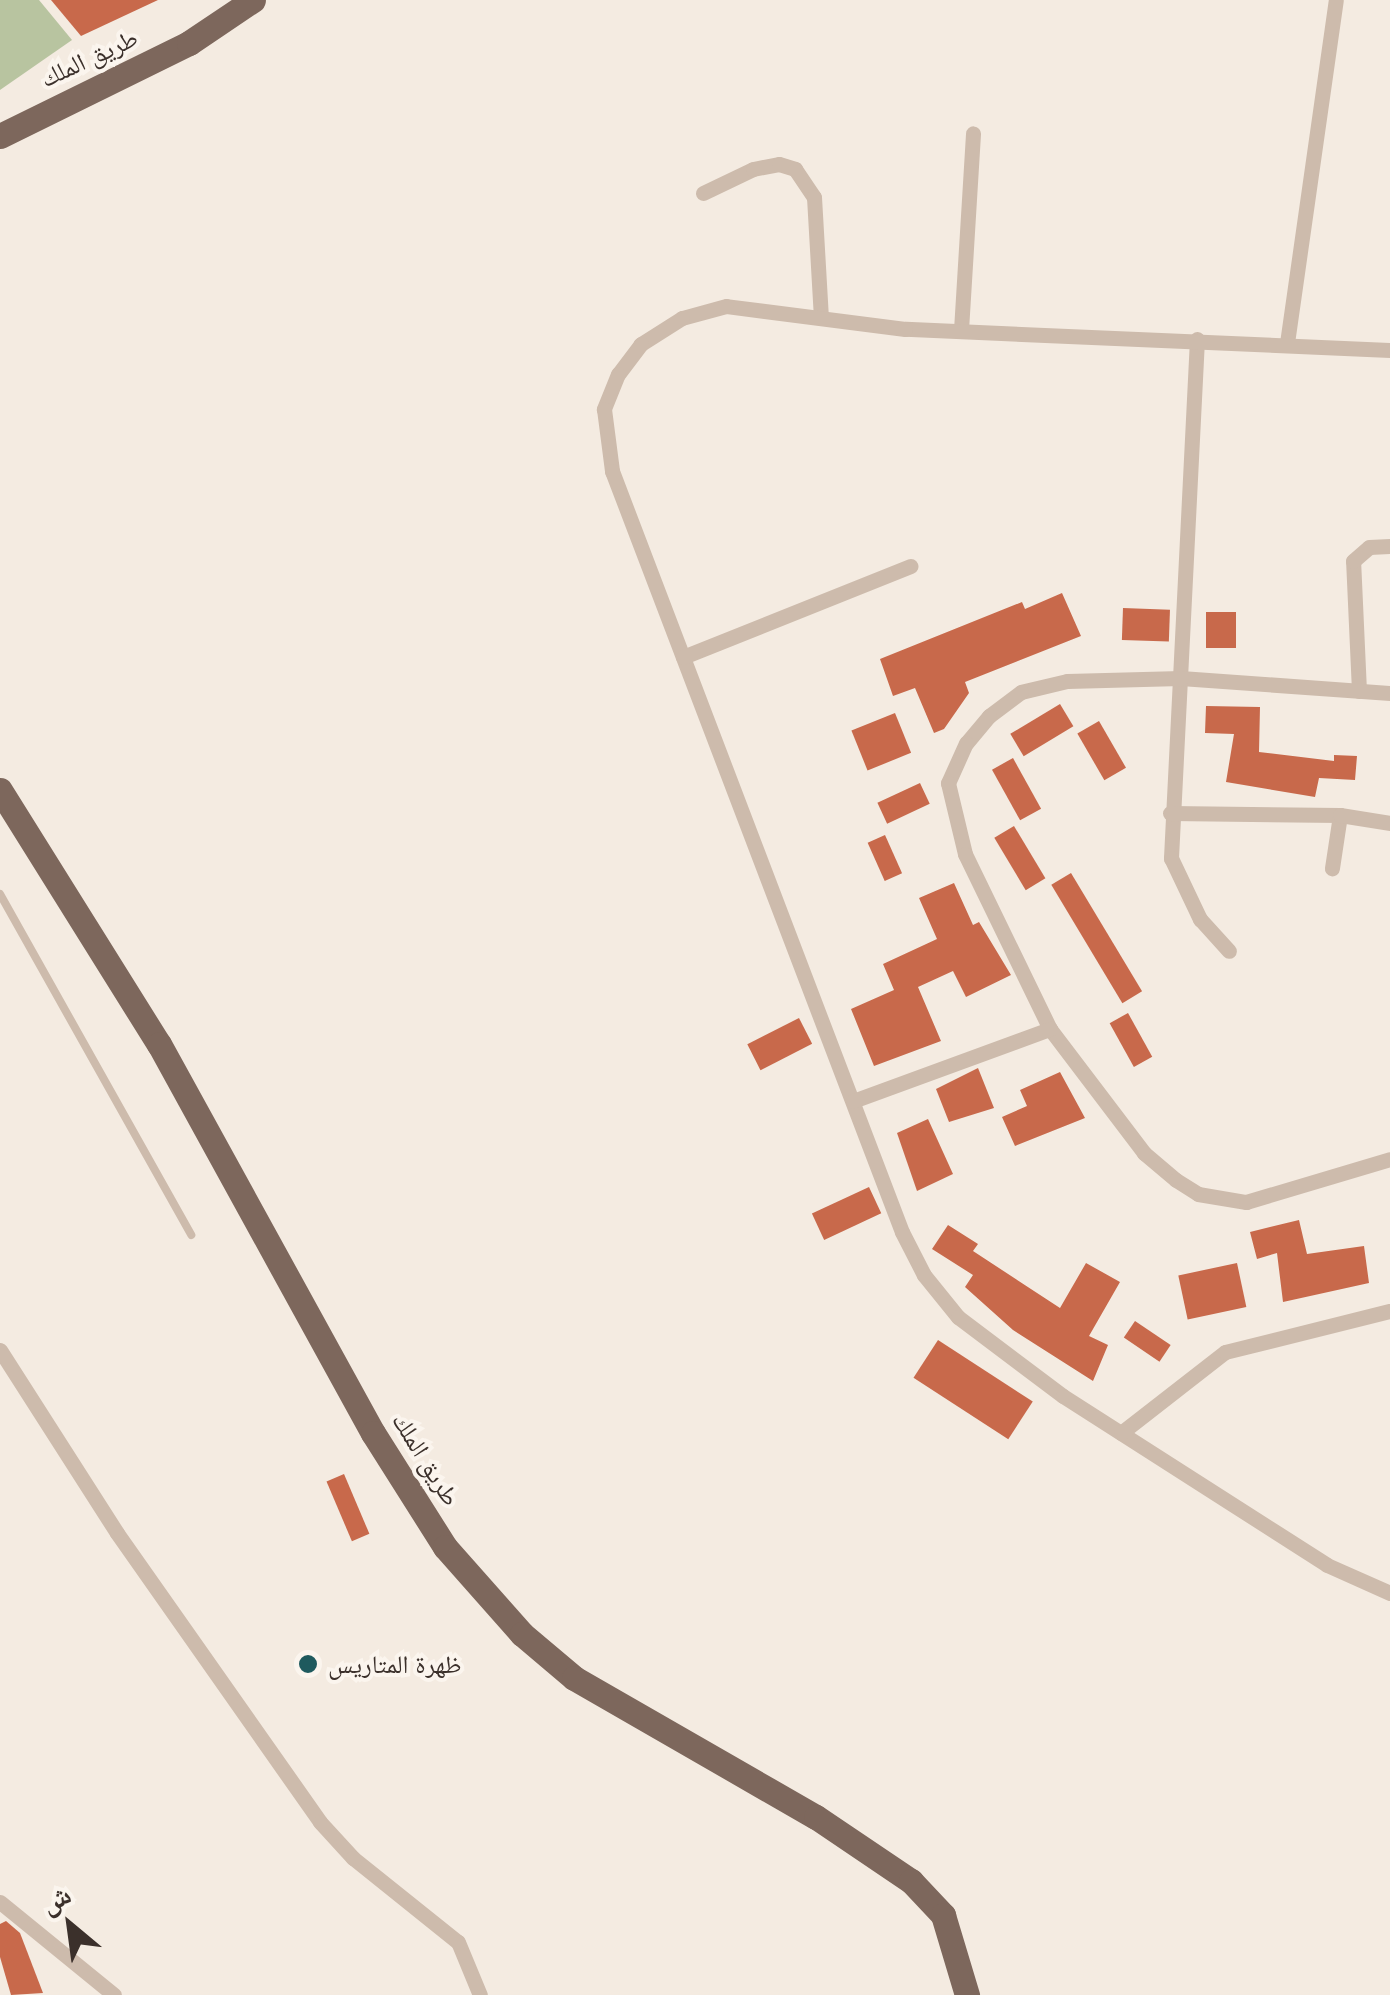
<!DOCTYPE html>
<meta charset="utf-8">
<style>
body{margin:0}
#map{position:relative;width:1390px;height:1995px;overflow:hidden;background:#f4ebe1;font-family:"PT Sans","Noto Naskh Arabic",sans-serif}
div>[style]{position:absolute}
[style*='--x']{left:calc(var(--x)*1px);top:calc(var(--y)*1px);width:calc(var(--w)*1px);rotate:calc(var(--a)*1deg)}
.green>*{inset:0;background:#b8c4a0}
.building>*{inset:0;background:#c8694b;transform-origin:0 0}
.service>*{height:8px;margin:-4px;padding:0 4px;transform-origin:4px;border-radius:4px;background:#cdbbac}
.minor>*{height:15px;margin:-7.5px;padding:0 7.5px;transform-origin:7.5px;border-radius:7.5px;background:#cdbbac}
.primary>*{height:25px;margin:-12.5px;padding:0 12.5px;transform-origin:12.5px;border-radius:12.5px;background:#7d675c}
.dots>*{width:28px;height:28px;translate:-50% -50%;box-sizing:border-box;border:5px solid #fbf5ee;border-radius:50%}
span{translate:-50% -50%;white-space:nowrap;text-align:center;line-height:1.15;-webkit-text-stroke:8px #fbf5ee;paint-order:stroke}
.street-label{font-size:25px;color:#3b302b}
.poi-label{font-size:25px;color:#3b302b}
.left{translate:0 -50%;text-align:left}
.north{position:absolute;left:20px;top:1875px;width:100px;height:100px;-webkit-text-stroke:8px #fbf5ee;paint-order:stroke;rotate:331deg;font-size:28px;font-weight:700;line-height:40px;text-align:center;color:#3b302b}
.north::after{content:'';display:block;margin:auto;width:35px;height:45px;background:#3b302b;clip-path:polygon(50% 0,100% 100%,50% 72%,0 100%)}
</style>
<div id="map">
<div class="green">
<i style="clip-path:polygon(0 0,39px 0,72px 40px,0 90px)"></i>
</div>
<div class="building">
<i style="clip-path:polygon(51px 0,158px 0,81px 36px)"></i>
<i style="clip-path:polygon(1062px 593px,1081px 636px,965px 682px,969px 693px,944px 729px,934px 733px,915px 688px,893px 696px,880px 659px,1022px 602px,1025px 609px)"></i>
<i style="left:1123px;top:608px;width:47px;height:32px;rotate:2deg"></i>
<i style="left:1206px;top:612px;width:30px;height:36px"></i>
<i style="left:1060px;top:704px;width:26px;height:58px;rotate:59deg"></i>
<i style="clip-path:polygon(1206px 706px,1260px 707px,1259px 752px,1334px 761px,1334px 755px,1357px 756px,1355px 780px,1319px 778px,1315px 797px,1226px 782px,1234px 734px,1205px 733px)"></i>
<i style="left:895px;top:713px;width:43px;height:47px;rotate:68deg"></i>
<i style="left:1099px;top:721px;width:54px;height:25px;rotate:60deg"></i>
<i style="left:1013px;top:758px;width:58px;height:24px;rotate:61deg"></i>
<i style="left:920px;top:783px;width:23px;height:47px;rotate:65deg"></i>
<i style="left:1014px;top:826px;width:61px;height:23px;rotate:59deg"></i>
<i style="left:885px;top:835px;width:42px;height:19px;rotate:66deg"></i>
<i style="left:1071px;top:873px;width:138px;height:23px;rotate:59deg"></i>
<i style="clip-path:polygon(954px 883px,973px 925px,979px 922px,1011px 975px,966px 997px,953px 971px,918px 987px,941px 1041px,874px 1066px,851px 1009px,894px 990px,883px 964px,937px 939px,919px 898px)"></i>
<i style="left:1128px;top:1013px;width:50px;height:21px;rotate:61deg"></i>
<i style="left:799px;top:1018px;width:29px;height:58px;rotate:63deg"></i>
<i style="clip-path:polygon(978px 1068px,994px 1108px,949px 1122px,936px 1089px)"></i>
<i style="clip-path:polygon(1060px 1072px,1085px 1118px,1015px 1146px,1002px 1117px,1027px 1106px,1020px 1090px)"></i>
<i style="clip-path:polygon(928px 1119px,953px 1174px,917px 1191px,897px 1133px)"></i>
<i style="left:869px;top:1187px;width:29px;height:63px;rotate:65deg"></i>
<i style="clip-path:polygon(1299px 1220px,1307px 1254px,1364px 1246px,1369px 1283px,1283px 1302px,1277px 1253px,1257px 1259px,1250px 1232px)"></i>
<i style="clip-path:polygon(948px 1225px,978px 1244px,973px 1251px,1060px 1308px,1086px 1263px,1120px 1282px,1089px 1336px,1108px 1345px,1093px 1381px,1013px 1330px,965px 1287px,973px 1275px,932px 1249px)"></i>
<i style="left:1237px;top:1263px;width:45px;height:60px;rotate:78deg"></i>
<i style="left:1135px;top:1321px;width:43px;height:20px;rotate:34deg"></i>
<i style="left:938px;top:1340px;width:113px;height:45px;rotate:33deg"></i>
<i style="left:344px;top:1474px;width:65px;height:19px;rotate:67deg"></i>
<i style="clip-path:polygon(6px 1921px,20px 1933px,43px 1993px,11px 1995px,0 1957px,0 1924px)"></i>
</div>
<div class="service">
<i style="--x:0;--y:894;--w:391;--a:60.7"></i>
</div>
<div class="minor">
<i style="--x:703;--y:193;--w:55;--a:-25.6"></i>
<i style="--x:753;--y:169;--w:26;--a:-11"></i>
<i style="--x:779;--y:164;--w:17;--a:17"></i>
<i style="--x:795;--y:169;--w:34;--a:56"></i>
<i style="--x:814;--y:197;--w:121;--a:86.7"></i>
<i style="--x:961;--y:330;--w:197;--a:-86.5"></i>
<i style="--x:1197;--y:339;--w:520;--a:92.87"></i>
<i style="--x:1171;--y:858;--w:68;--a:64.6"></i>
<i style="--x:1200;--y:919;--w:43;--a:47.8"></i>
<i style="--x:1287;--y:343;--w:346;--a:-81.9"></i>
<i style="--x:1390;--y:350;--w:485;--a:-177.5"></i>
<i style="--x:905;--y:329;--w:180;--a:-172.7"></i>
<i style="--x:726;--y:306;--w:46;--a:164.7"></i>
<i style="--x:682;--y:318;--w:49;--a:147.6"></i>
<i style="--x:641;--y:344;--w:38;--a:127"></i>
<i style="--x:618;--y:374;--w:38;--a:112"></i>
<i style="--x:604;--y:409;--w:63;--a:82.6"></i>
<i style="--x:612;--y:471;--w:814;--a:69.14"></i>
<i style="--x:902;--y:1232;--w:48;--a:62.9"></i>
<i style="--x:924;--y:1275;--w:54;--a:51"></i>
<i style="--x:958;--y:1317;--w:131;--a:37"></i>
<i style="--x:1063;--y:1396;--w:313;--a:32.6"></i>
<i style="--x:1327;--y:1565;--w:69;--a:24"></i>
<i style="--x:683;--y:657;--w:245;--a:-21.8"></i>
<i style="--x:1359;--y:691;--w:130;--a:-92.6"></i>
<i style="--x:1353;--y:561;--w:21;--a:-41"></i>
<i style="--x:1369;--y:547;--w:21;--a:-3"></i>
<i style="--x:1390;--y:693;--w:210;--a:-175.9"></i>
<i style="--x:1181;--y:678;--w:114;--a:178.5"></i>
<i style="--x:1067;--y:681;--w:47;--a:166.6"></i>
<i style="--x:1021;--y:692;--w:40;--a:143"></i>
<i style="--x:989;--y:716;--w:35;--a:130"></i>
<i style="--x:966;--y:743;--w:44;--a:114.2"></i>
<i style="--x:948;--y:783;--w:73;--a:76.5"></i>
<i style="--x:965;--y:854;--w:195;--a:64.1"></i>
<i style="--x:1050;--y:1029;--w:156;--a:52.8"></i>
<i style="--x:1144;--y:1153;--w:42;--a:40.2"></i>
<i style="--x:1176;--y:1180;--w:26;--a:32"></i>
<i style="--x:1198;--y:1194;--w:49;--a:9.5"></i>
<i style="--x:1246;--y:1202;--w:150;--a:-16.6"></i>
<i style="--x:1170;--y:813;--w:170;--a:0.7"></i>
<i style="--x:1340;--y:815;--w:54;--a:98.6"></i>
<i style="--x:1340;--y:815;--w:51;--a:9.1"></i>
<i style="--x:853;--y:1101;--w:210;--a:-20.1"></i>
<i style="--x:0;--y:1350;--w:217;--a:57.4"></i>
<i style="--x:117;--y:1533;--w:353;--a:54.9"></i>
<i style="--x:320;--y:1822;--w:49;--a:47.5"></i>
<i style="--x:353;--y:1858;--w:134;--a:38.7"></i>
<i style="--x:458;--y:1942;--w:57;--a:67.5"></i>
<i style="--x:1121;--y:1433;--w:132;--a:-37.9"></i>
<i style="--x:1225;--y:1352;--w:170;--a:-14"></i>
<i style="--x:0;--y:1902;--w:147;--a:39.2"></i>
</div>
<div class="primary">
<i style="--x:0;--y:136;--w:211;--a:-26.2"></i>
<i style="--x:189;--y:43;--w:77;--a:-33.9"></i>
<i style="--x:0;--y:790;--w:300;--a:58"></i>
<i style="--x:159;--y:1044;--w:444;--a:61.2"></i>
<i style="--x:373;--y:1433;--w:135;--a:57.7"></i>
<i style="--x:445;--y:1547;--w:116;--a:48.5"></i>
<i style="--x:522;--y:1634;--w:68;--a:40.2"></i>
<i style="--x:574;--y:1678;--w:279;--a:29.9"></i>
<i style="--x:816;--y:1817;--w:115;--a:34"></i>
<i style="--x:911;--y:1881;--w:47;--a:46.7"></i>
<i style="--x:943;--y:1915;--w:84;--a:73.3"></i>
</div>
<div class="dots">
<i style="left:308px;top:1664px;background:#1f5a5e"></i>
</div>
<div class="street-label">
<span style="left:89px;top:58px;rotate:-25deg">طريق الملك</span>
<span style="left:426px;top:1459px;rotate:58deg">طريق الملك</span>
</div>
<div class="poi-label">
<span class="left" style="left:328px;top:1664px">ظهرة المتاريس</span>
</div>
<div class="north">ش</div>
</div>
